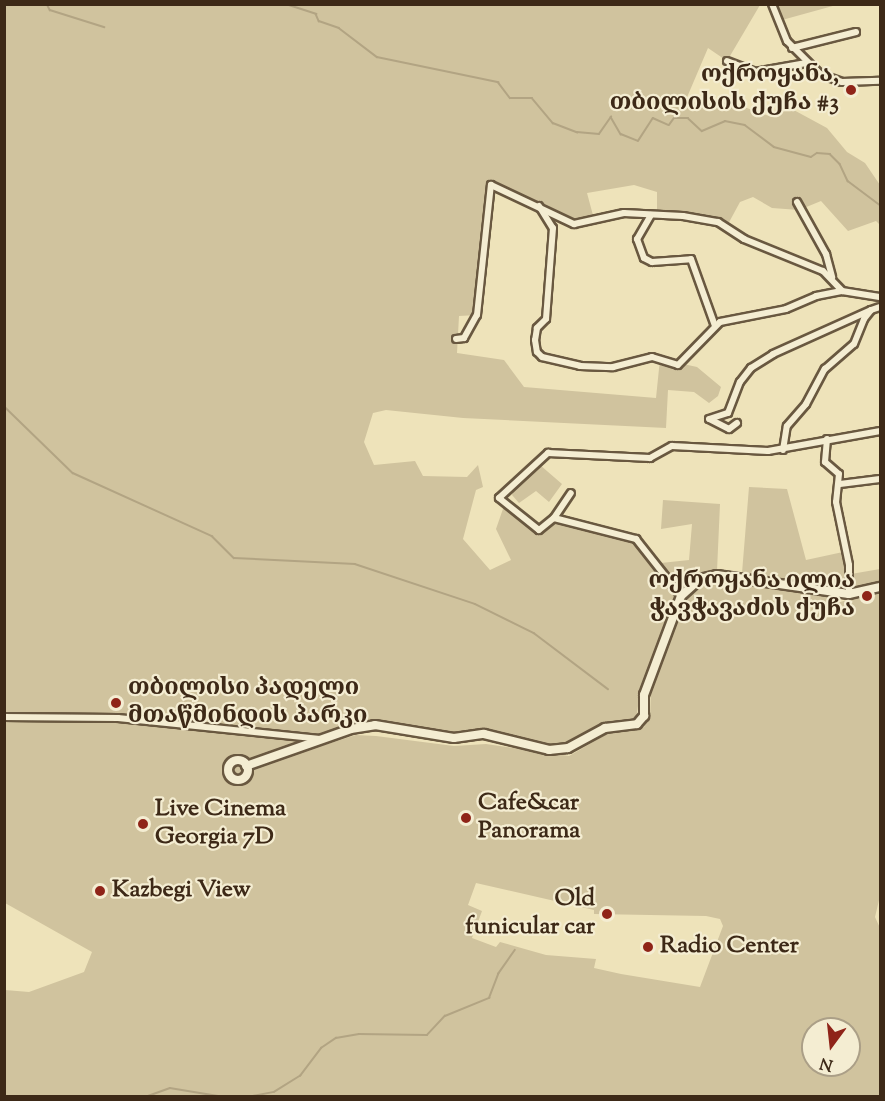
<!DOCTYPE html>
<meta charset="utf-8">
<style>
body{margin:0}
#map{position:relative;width:885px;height:1101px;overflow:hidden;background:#eee3ba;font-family:"Sorts Mill Goudy","Noto Serif Georgian",serif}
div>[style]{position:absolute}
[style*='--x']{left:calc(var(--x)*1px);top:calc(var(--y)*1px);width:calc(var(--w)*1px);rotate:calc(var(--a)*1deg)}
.green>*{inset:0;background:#d0c39e}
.stream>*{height:1.5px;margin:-0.75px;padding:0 0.75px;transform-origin:0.75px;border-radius:0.75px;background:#b2a483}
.roads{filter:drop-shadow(2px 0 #695840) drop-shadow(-2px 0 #695840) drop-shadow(0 2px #695840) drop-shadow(0 -2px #695840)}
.minor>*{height:6px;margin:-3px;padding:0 3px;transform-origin:3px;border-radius:3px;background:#f4edd2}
.tertiary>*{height:8px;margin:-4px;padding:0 4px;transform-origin:4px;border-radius:4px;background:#f4edd2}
.tertiary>.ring{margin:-4px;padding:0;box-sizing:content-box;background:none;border:8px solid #f4edd2;border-radius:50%}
.dots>*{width:16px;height:16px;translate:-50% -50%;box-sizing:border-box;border:3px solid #f4edd2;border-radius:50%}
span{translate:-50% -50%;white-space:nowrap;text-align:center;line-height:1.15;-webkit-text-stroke:4.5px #f4edd2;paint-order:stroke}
.poi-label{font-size:24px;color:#3d2917;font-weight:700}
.right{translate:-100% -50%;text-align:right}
.left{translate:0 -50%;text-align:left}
.frame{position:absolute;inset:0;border:6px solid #3d2917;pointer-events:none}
.north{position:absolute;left:801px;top:1017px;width:60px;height:60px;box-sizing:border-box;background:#f4edd2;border:2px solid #ab9f87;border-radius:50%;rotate:195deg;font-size:16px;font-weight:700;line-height:24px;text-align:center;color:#3d2917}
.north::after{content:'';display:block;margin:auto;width:21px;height:27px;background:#8f2418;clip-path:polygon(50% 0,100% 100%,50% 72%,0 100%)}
</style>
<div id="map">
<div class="green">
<i style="clip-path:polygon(840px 4px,782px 20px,777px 5px,777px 4px)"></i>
<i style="clip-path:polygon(evenodd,5px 5px,760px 5px,727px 61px,708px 48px,685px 102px,733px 103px,772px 117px,779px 102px,827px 128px,847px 152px,865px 163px,880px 185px,880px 225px,876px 221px,848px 231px,821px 201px,799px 210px,772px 208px,753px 197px,740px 202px,727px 226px,657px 214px,657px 192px,634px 185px,587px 193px,594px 219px,579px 224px,491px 185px,477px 315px,459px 316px,457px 353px,504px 360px,524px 387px,656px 398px,660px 359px,697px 367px,721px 387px,718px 396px,709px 403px,694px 392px,668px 390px,666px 428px,463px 418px,386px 410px,373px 413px,364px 442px,374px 465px,415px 461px,423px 476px,467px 477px,478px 465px,483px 487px,476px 490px,463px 539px,490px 570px,511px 560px,496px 529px,504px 506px,536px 533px,545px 532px,554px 521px,628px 537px,636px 543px,678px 596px,640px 693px,636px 719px,600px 725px,586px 736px,553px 747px,486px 731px,455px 736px,351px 726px,320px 734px,308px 733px,315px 748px,356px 735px,376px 736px,454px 746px,486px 744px,569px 756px,607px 734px,644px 727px,650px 717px,651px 690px,677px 612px,686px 596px,702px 586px,717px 581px,753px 584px,836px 594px,837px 603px,880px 590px,880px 896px,875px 917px,880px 928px,880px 1096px,5px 1096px,5px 990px,29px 992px,84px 972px,92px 952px,5px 903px,5px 5px,476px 883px,594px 910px,594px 914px,706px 916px,720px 919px,723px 926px,700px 987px,621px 974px,594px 968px,596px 959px,546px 955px,500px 942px,496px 947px,472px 938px,482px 911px,468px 905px,476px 883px,5px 5px,813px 1029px,849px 1029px,849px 1065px,813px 1065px,813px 1029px)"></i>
<i style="clip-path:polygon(540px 465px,562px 484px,549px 502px,536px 491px,519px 503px,512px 495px,515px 486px)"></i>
<i style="clip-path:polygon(749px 487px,787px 489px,806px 560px,843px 552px,846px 588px,742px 573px)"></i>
<i style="clip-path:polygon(663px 500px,720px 504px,717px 571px,698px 575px,679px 588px,661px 563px,689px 560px,692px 524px,661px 529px)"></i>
<i style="clip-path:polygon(880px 569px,880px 584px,852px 591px,851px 574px)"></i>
</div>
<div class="stream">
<i style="--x:47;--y:4;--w:7;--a:63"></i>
<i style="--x:50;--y:10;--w:57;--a:17.5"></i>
<i style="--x:286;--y:4;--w:32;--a:18"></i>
<i style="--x:316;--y:14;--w:8;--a:67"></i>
<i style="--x:319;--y:21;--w:21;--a:19"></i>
<i style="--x:339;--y:28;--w:48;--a:37.3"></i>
<i style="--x:377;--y:57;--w:124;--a:11.7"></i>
<i style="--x:498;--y:82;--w:20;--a:53"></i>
<i style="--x:510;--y:98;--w:22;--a:0"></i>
<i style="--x:532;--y:98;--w:33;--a:50"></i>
<i style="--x:553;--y:123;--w:26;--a:21"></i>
<i style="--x:577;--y:132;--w:22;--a:5"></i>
<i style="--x:599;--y:134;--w:21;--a:-55"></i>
<i style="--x:611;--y:117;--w:20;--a:60"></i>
<i style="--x:621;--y:134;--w:18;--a:22"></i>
<i style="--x:638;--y:141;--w:27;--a:-57"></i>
<i style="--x:653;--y:118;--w:17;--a:24"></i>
<i style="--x:669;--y:125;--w:9;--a:-54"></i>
<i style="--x:674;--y:118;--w:14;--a:0"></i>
<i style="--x:688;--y:118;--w:19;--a:43"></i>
<i style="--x:702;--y:131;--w:25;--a:-23"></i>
<i style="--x:725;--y:121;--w:20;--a:11"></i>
<i style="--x:745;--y:125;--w:36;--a:37"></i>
<i style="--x:774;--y:147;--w:38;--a:15"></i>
<i style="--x:811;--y:157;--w:7;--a:-34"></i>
<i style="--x:817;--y:153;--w:13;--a:4"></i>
<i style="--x:830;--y:154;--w:14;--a:45"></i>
<i style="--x:840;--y:164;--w:19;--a:65"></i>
<i style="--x:848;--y:181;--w:40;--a:37"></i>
<i style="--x:4;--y:406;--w:96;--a:44.2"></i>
<i style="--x:73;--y:473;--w:153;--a:24.4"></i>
<i style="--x:212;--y:536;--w:31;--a:45"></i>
<i style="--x:234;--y:558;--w:121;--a:2.8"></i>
<i style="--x:355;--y:564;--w:126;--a:18.4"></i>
<i style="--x:475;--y:604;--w:66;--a:26.2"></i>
<i style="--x:534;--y:633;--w:93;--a:37.1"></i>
<i style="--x:148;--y:1096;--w:23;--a:-20"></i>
<i style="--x:170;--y:1088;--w:50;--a:9.3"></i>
<i style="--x:253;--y:1096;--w:21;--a:-11"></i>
<i style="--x:274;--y:1092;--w:31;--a:-32"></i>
<i style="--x:300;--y:1076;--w:35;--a:-53"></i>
<i style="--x:321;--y:1048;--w:18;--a:-34"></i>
<i style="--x:336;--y:1038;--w:23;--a:-10"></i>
<i style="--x:359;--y:1034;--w:68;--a:0.8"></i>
<i style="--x:427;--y:1035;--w:26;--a:-47"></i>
<i style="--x:445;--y:1016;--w:48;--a:-22.2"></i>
<i style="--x:489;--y:998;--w:26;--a:-69"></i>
<i style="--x:498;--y:974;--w:29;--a:-55"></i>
</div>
<div class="roads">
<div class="minor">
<i style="--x:772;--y:4;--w:40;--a:68"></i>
<i style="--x:787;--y:41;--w:47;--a:45"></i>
<i style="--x:820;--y:74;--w:23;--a:20"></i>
<i style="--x:842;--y:82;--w:38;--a:-2"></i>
<i style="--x:792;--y:48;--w:66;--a:-14"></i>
<i style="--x:727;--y:61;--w:30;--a:21"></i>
<i style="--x:755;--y:72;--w:52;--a:-10"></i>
<i style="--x:797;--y:202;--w:60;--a:60.9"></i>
<i style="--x:826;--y:254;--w:24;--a:75"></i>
<i style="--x:539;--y:206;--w:26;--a:58"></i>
<i style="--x:553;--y:228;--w:91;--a:94.4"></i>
<i style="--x:546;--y:319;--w:13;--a:135"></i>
<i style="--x:537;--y:328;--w:12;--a:99"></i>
<i style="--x:535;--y:340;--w:12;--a:81"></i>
<i style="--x:537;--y:352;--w:7;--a:45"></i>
<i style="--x:542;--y:357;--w:39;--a:13"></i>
<i style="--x:580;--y:366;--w:33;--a:2"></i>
<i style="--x:613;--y:367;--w:40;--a:-14.4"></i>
<i style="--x:652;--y:357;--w:27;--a:17"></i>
<i style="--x:678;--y:365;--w:60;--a:-45.7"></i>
<i style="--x:720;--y:322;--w:67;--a:-11.1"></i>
<i style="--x:786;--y:309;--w:33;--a:-23"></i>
<i style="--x:816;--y:296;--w:26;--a:-11"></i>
<i style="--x:651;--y:215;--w:28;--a:120"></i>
<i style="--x:637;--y:239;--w:20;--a:70"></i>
<i style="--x:644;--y:258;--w:9;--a:27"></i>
<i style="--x:652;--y:262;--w:39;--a:-4"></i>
<i style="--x:691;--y:259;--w:71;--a:70.3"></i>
<i style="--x:456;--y:339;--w:8;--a:-7"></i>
<i style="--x:464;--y:338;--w:26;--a:-61"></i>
<i style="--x:477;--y:315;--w:131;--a:-83.9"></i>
<i style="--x:491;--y:185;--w:92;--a:25.2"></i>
<i style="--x:574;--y:224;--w:51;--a:-12.4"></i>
<i style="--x:624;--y:213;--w:59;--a:2.9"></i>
<i style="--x:683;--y:216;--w:36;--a:10"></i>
<i style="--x:718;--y:222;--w:31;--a:33"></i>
<i style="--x:744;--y:239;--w:85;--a:22.1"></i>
<i style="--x:823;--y:271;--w:28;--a:46"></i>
<i style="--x:842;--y:291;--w:38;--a:9"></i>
<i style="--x:737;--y:423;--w:10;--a:143"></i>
<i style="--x:729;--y:429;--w:22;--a:-153"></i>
<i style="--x:709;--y:419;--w:20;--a:-18"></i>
<i style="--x:728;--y:413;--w:33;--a:-69"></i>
<i style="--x:740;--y:382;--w:18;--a:-52"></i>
<i style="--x:751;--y:368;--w:26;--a:-32"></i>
<i style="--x:773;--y:354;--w:107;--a:-24.2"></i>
<i style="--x:827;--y:439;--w:23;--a:95"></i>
<i style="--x:825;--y:462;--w:18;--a:41"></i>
<i style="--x:839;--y:474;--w:28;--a:96"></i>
<i style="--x:836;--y:502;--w:64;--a:78.3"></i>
<i style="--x:849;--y:565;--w:29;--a:90"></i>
<i style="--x:783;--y:450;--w:24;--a:-81"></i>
<i style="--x:787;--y:426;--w:29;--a:-49"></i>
<i style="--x:806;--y:404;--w:40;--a:-62"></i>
<i style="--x:825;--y:369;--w:38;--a:-41"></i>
<i style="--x:854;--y:344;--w:27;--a:-68"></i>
<i style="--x:864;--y:319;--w:11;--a:-52"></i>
<i style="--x:871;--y:310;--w:9;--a:-18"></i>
<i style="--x:840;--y:484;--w:40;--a:-7.1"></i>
<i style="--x:499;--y:498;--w:67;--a:-42.6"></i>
<i style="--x:548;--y:453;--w:102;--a:2.8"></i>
<i style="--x:650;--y:458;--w:25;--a:-29"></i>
<i style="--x:672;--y:446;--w:96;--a:3"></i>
<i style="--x:768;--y:451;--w:114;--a:-10.1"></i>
<i style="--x:499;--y:498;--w:51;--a:38.7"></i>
<i style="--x:539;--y:530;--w:19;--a:-39"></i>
<i style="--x:554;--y:518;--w:30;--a:-56"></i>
<i style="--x:554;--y:518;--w:85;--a:14.4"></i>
<i style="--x:636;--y:539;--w:73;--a:51.7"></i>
<i style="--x:4;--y:717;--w:114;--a:0.5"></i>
<i style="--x:118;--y:718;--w:203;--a:5.9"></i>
</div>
<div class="tertiary">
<i class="ring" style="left:228px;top:760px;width:12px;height:12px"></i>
<i style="--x:246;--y:766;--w:111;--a:-19.4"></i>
<i style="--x:351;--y:729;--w:24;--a:-9"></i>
<i style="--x:375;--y:725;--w:80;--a:9.3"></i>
<i style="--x:454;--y:738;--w:30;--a:-8"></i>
<i style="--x:484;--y:734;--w:67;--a:13.8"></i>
<i style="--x:549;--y:750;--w:19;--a:-6"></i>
<i style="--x:568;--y:748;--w:42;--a:-28.4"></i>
<i style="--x:605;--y:728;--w:32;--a:-7"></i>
<i style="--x:637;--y:724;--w:11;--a:-49"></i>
<i style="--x:644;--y:716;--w:21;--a:-90"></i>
<i style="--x:644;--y:695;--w:106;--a:-69.5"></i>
<i style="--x:681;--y:596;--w:25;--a:-42"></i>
<i style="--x:700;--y:579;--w:17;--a:-13"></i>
<i style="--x:717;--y:575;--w:133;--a:8.2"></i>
<i style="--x:849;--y:594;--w:32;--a:-13"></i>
</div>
</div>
<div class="dots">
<i style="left:851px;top:90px;background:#8f2418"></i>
<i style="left:867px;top:596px;background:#8f2418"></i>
<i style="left:116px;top:703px;background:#8f2418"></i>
<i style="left:466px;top:818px;background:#8f2418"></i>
<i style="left:143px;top:824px;background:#8f2418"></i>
<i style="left:100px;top:891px;background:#8f2418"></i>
<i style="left:607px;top:914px;background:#8f2418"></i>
<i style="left:648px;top:947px;background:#8f2418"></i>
</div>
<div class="poi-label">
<span class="right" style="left:839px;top:90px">ოქროყანა,<br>თბილისის ქუჩა #3</span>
<span class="right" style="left:855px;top:596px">ოქროყანა ილია<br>ჭავჭავაძის ქუჩა</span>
<span class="left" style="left:128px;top:703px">თბილისი პადელი<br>მთაწმინდის პარკი</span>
<span class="left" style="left:478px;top:818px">Cafe&amp;car<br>Panorama</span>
<span class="left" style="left:155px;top:824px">Live Cinema<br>Georgia 7D</span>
<span class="left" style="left:112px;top:891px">Kazbegi View</span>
<span class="right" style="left:595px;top:914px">Old<br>funicular car</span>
<span class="left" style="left:660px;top:947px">Radio Center</span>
</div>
<div class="frame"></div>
<div class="north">N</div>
</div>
